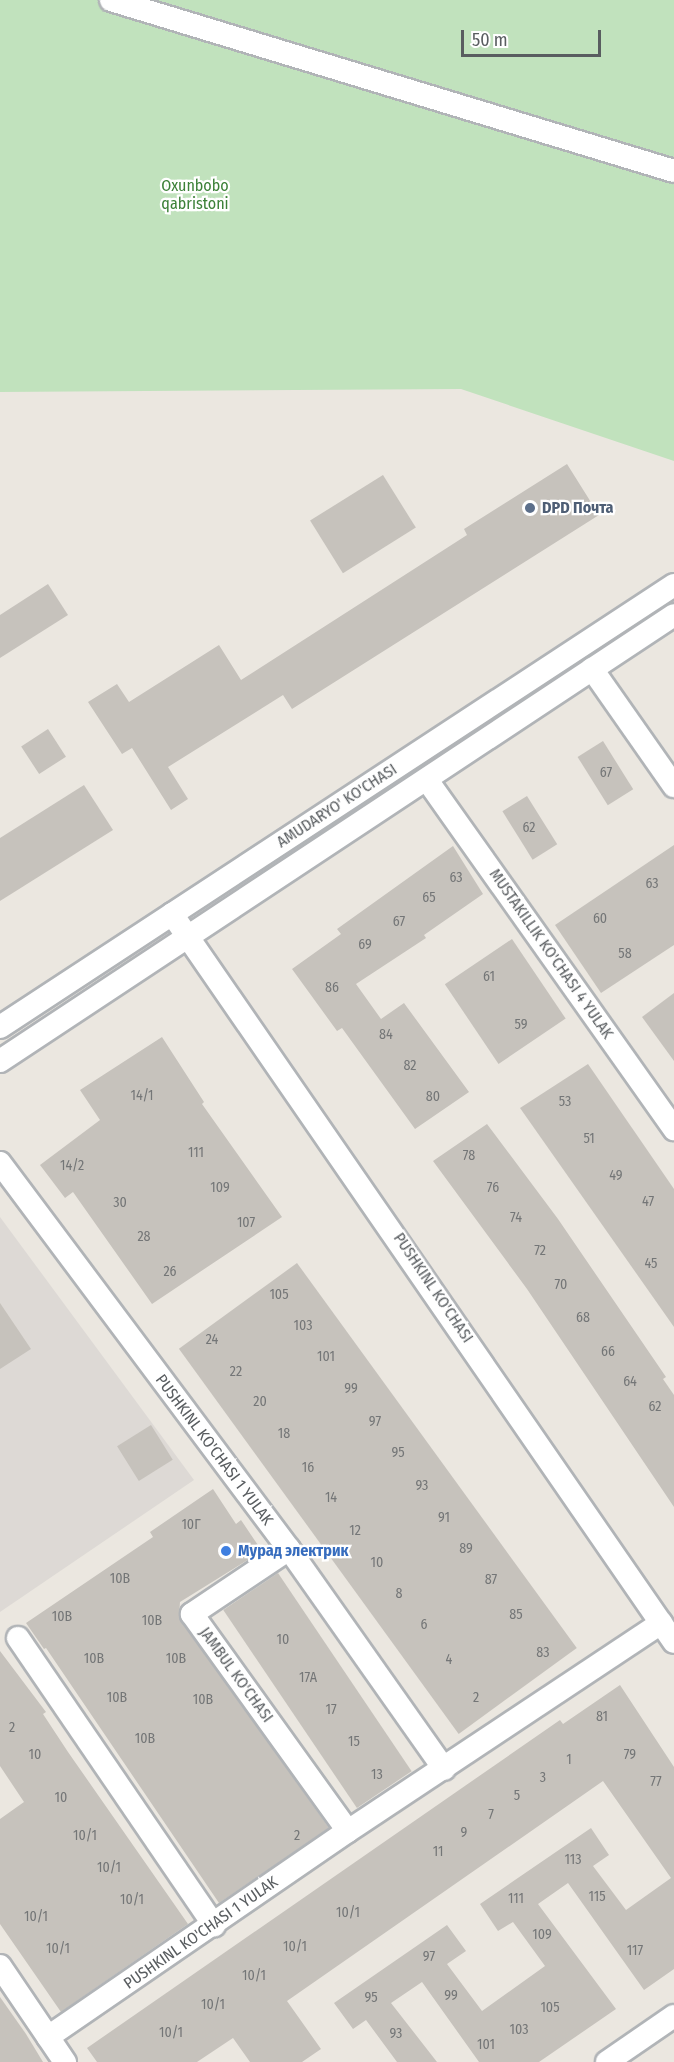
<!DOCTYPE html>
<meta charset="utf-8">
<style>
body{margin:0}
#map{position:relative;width:674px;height:2062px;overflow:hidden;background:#ebe7e0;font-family:"Fira Sans Condensed",sans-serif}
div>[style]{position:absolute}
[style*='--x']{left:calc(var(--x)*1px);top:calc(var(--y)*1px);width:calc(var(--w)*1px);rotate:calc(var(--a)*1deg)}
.industrial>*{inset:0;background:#ddd9d5}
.green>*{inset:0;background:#c1e2bd}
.building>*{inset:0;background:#c6c2bc;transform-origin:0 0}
.roads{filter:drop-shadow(2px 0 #b1b4b7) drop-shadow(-2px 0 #b1b4b7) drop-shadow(0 2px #b1b4b7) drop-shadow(0 -2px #b1b4b7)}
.minor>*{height:22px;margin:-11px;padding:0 11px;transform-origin:11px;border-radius:11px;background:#fff}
.dots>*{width:16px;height:16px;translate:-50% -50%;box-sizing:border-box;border:3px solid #fff;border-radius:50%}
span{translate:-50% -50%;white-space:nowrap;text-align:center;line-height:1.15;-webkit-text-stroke:4.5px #fff;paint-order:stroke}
.number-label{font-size:14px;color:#747677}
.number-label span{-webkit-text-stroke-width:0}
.park-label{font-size:16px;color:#3c8138}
.service-label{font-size:16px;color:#4e5e75;font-weight:700}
.left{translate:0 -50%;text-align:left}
.street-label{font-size:16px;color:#595d60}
.shop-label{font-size:16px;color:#366cbe;font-weight:700}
.scale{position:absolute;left:461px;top:30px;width:140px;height:27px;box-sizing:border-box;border:3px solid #595d60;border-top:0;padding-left:8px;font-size:18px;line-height:21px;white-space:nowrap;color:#595d60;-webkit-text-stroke:4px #fff;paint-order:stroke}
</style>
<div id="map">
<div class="industrial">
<i style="clip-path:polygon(0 1217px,194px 1480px,0 1612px)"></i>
</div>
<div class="green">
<i style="clip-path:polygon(0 0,674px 0,674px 461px,461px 389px,0 392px)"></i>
</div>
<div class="building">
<i style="clip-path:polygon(567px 464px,599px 515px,292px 709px,283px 695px,168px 767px,188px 799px,171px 810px,132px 748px,122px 754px,88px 702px,117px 684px,129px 702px,219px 645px,241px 680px,467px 535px,464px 529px)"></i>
<i style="left:383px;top:475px;width:62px;height:86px;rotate:58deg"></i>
<i style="clip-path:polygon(48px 584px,68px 615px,0 658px,0 615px)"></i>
<i style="left:48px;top:729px;width:33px;height:32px;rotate:57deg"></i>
<i style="left:603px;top:741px;width:57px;height:30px;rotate:58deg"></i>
<i style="clip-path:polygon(84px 785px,113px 830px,0 901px,0 838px)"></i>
<i style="left:527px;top:796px;width:57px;height:29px;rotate:58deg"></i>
<i style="clip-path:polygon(674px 845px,674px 945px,601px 993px,555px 925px)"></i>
<i style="clip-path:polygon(453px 846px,483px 894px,424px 935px,426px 938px,356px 984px,381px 1019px,404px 1003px,469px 1092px,415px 1129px,342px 1028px,337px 1031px,292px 969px,341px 934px,337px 929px)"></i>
<i style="left:512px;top:939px;width:96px;height:81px;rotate:56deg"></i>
<i style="clip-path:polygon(674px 993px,674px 1061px,642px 1017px)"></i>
<i style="clip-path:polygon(162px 1037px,204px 1102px,202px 1104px,282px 1217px,152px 1304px,73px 1192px,65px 1198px,40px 1165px,100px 1120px,80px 1090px)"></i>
<i style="clip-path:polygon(588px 1064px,674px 1189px,674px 1327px,520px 1108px)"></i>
<i style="clip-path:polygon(487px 1124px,558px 1219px,666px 1377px,663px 1379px,674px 1395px,674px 1507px,527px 1289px,433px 1161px)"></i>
<i style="left:297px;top:1263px;width:476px;height:146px;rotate:54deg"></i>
<i style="clip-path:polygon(0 1303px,31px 1349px,0 1369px)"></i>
<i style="left:151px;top:1425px;width:41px;height:40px;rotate:58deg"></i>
<i style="clip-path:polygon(213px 1489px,236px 1524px,241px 1520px,262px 1551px,180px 1602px,179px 1616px,329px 1828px,219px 1903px,46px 1648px,44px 1649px,26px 1623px,153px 1537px,150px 1532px)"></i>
<i style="left:278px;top:1573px;width:239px;height:66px;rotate:56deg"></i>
<i style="clip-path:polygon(0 1651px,46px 1712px,43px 1714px,68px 1752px,188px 1924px,61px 2012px,0 1924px,0 1819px,24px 1802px,0 1766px)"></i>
<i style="clip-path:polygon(620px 1685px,674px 1767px,674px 1969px,644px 1990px,568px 1883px,538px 1904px,616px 2009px,539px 2062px,479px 2062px,422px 1982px,391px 2003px,437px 2062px,397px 2062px,366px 2020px,353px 2029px,334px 2003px,447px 1925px,466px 1951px,447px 1964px,482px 2011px,545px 1966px,513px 1922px,498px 1931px,480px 1904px,591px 1828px,609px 1855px,593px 1866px,626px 1910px,671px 1878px,603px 1781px,287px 2001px,321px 2049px,302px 2062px,250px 2062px,233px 2038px,197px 2062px,97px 2062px,87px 2048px,560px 1720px,563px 1724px)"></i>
<i style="clip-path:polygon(0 1997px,26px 2034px,43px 2062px,0 2062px)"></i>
</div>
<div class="roads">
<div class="minor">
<i style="--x:111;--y:0;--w:588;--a:16.9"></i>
<i style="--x:592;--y:669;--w:143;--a:55"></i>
<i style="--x:427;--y:780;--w:428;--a:54.7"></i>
<i style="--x:172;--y:914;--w:884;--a:55.41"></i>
<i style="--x:0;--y:1027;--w:806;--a:-33.26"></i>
<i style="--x:0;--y:1061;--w:808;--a:-33.49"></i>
<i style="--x:0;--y:1163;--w:482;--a:53.2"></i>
<i style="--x:289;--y:1549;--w:269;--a:54.8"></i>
<i style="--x:289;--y:1549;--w:117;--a:146.2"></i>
<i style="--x:192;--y:1614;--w:267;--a:54.3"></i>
<i style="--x:18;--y:1638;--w:348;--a:55.7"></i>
<i style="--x:0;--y:1966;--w:116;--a:55.9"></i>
<i style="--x:48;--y:2037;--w:364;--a:-34.5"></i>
<i style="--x:348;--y:1831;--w:376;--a:-33.6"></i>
<i style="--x:607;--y:2062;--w:81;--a:-34.5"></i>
</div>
</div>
<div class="dots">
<i style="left:530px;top:508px;background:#5c6f8a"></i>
<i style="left:226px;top:1551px;background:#3f7fe0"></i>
</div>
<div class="number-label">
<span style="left:606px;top:773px">67</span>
<span style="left:529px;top:828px">62</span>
<span style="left:456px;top:878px">63</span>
<span style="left:652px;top:884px">63</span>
<span style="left:429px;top:898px">65</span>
<span style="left:600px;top:919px">60</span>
<span style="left:399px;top:922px">67</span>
<span style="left:365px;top:945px">69</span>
<span style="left:625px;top:954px">58</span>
<span style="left:489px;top:977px">61</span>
<span style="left:332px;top:988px">86</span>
<span style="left:521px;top:1025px">59</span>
<span style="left:386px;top:1035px">84</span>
<span style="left:410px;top:1066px">82</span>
<span style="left:142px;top:1096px">14/1</span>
<span style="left:433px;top:1097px">80</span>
<span style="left:565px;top:1102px">53</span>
<span style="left:589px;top:1139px">51</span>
<span style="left:196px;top:1153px">111</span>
<span style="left:469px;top:1156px">78</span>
<span style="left:72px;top:1166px">14/2</span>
<span style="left:616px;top:1176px">49</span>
<span style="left:220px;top:1188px">109</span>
<span style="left:493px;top:1188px">76</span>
<span style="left:648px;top:1202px">47</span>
<span style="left:120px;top:1203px">30</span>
<span style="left:516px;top:1218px">74</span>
<span style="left:246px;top:1223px">107</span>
<span style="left:144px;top:1237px">28</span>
<span style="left:540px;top:1251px">72</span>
<span style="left:651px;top:1264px">45</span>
<span style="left:170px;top:1272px">26</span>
<span style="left:561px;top:1285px">70</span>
<span style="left:279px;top:1295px">105</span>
<span style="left:583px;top:1318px">68</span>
<span style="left:303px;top:1326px">103</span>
<span style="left:212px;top:1340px">24</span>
<span style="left:608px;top:1352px">66</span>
<span style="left:326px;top:1357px">101</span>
<span style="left:236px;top:1372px">22</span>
<span style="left:630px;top:1382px">64</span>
<span style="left:351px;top:1389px">99</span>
<span style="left:260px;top:1402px">20</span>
<span style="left:655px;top:1407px">62</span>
<span style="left:375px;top:1422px">97</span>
<span style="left:284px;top:1434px">18</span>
<span style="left:398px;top:1453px">95</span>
<span style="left:308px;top:1468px">16</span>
<span style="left:422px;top:1486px">93</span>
<span style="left:331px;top:1498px">14</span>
<span style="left:444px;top:1518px">91</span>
<span style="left:191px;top:1525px">10Г</span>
<span style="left:355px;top:1531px">12</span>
<span style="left:466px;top:1549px">89</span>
<span style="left:377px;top:1563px">10</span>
<span style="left:120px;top:1579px">10В</span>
<span style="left:491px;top:1580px">87</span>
<span style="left:399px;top:1594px">8</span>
<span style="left:516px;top:1615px">85</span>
<span style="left:62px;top:1617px">10В</span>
<span style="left:152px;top:1621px">10В</span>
<span style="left:424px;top:1625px">6</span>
<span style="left:283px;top:1640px">10</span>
<span style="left:543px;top:1653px">83</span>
<span style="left:94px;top:1659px">10В</span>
<span style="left:176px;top:1659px">10В</span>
<span style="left:449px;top:1660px">4</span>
<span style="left:308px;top:1678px">17А</span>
<span style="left:117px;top:1698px">10В</span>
<span style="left:476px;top:1698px">2</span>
<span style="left:203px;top:1700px">10В</span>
<span style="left:331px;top:1710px">17</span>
<span style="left:602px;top:1717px">81</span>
<span style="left:12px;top:1728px">2</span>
<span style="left:145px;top:1739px">10В</span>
<span style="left:354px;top:1742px">15</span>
<span style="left:35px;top:1755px">10</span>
<span style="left:630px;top:1755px">79</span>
<span style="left:569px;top:1760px">1</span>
<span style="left:377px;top:1775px">13</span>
<span style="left:543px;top:1778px">3</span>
<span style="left:656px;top:1782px">77</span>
<span style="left:517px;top:1796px">5</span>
<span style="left:61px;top:1798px">10</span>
<span style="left:491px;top:1815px">7</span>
<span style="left:464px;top:1833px">9</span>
<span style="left:85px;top:1836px">10/1</span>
<span style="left:297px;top:1836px">2</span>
<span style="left:438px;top:1852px">11</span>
<span style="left:573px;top:1860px">113</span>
<span style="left:109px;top:1868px">10/1</span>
<span style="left:597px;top:1897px">115</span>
<span style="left:516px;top:1899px">111</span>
<span style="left:132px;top:1900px">10/1</span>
<span style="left:348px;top:1913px">10/1</span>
<span style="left:36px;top:1917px">10/1</span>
<span style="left:542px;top:1935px">109</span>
<span style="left:295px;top:1947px">10/1</span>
<span style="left:58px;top:1949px">10/1</span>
<span style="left:635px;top:1951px">117</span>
<span style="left:429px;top:1957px">97</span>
<span style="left:254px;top:1976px">10/1</span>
<span style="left:451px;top:1996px">99</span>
<span style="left:371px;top:1998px">95</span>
<span style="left:213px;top:2005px">10/1</span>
<span style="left:550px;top:2008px">105</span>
<span style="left:519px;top:2030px">103</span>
<span style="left:171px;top:2033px">10/1</span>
<span style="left:396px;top:2034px">93</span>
<span style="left:486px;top:2045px">101</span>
</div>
<div class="park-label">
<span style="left:195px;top:195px">Oxunbobo<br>qabristoni</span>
</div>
<div class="service-label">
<span class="left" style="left:542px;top:508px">DPD Почта</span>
</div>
<div class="street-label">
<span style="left:337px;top:806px;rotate:-33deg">AMUDARYO' KO'CHASI</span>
<span style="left:551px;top:954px;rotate:55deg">MUSTAKILLIK KO'CHASI 4 YULAK</span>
<span style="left:433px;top:1288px;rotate:56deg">PUSHKINL KO'CHASI</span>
<span style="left:214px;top:1450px;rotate:53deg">PUSHKINL KO'CHASI 1 YULAK</span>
<span style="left:236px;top:1675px;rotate:54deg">JAMBUL KO'CHASI</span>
<span style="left:201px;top:1933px;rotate:-35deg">PUSHKINL KO'CHASI 1 YULAK</span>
</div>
<div class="shop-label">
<span class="left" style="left:238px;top:1551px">Мурад электрик</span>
</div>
<div class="scale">50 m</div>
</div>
